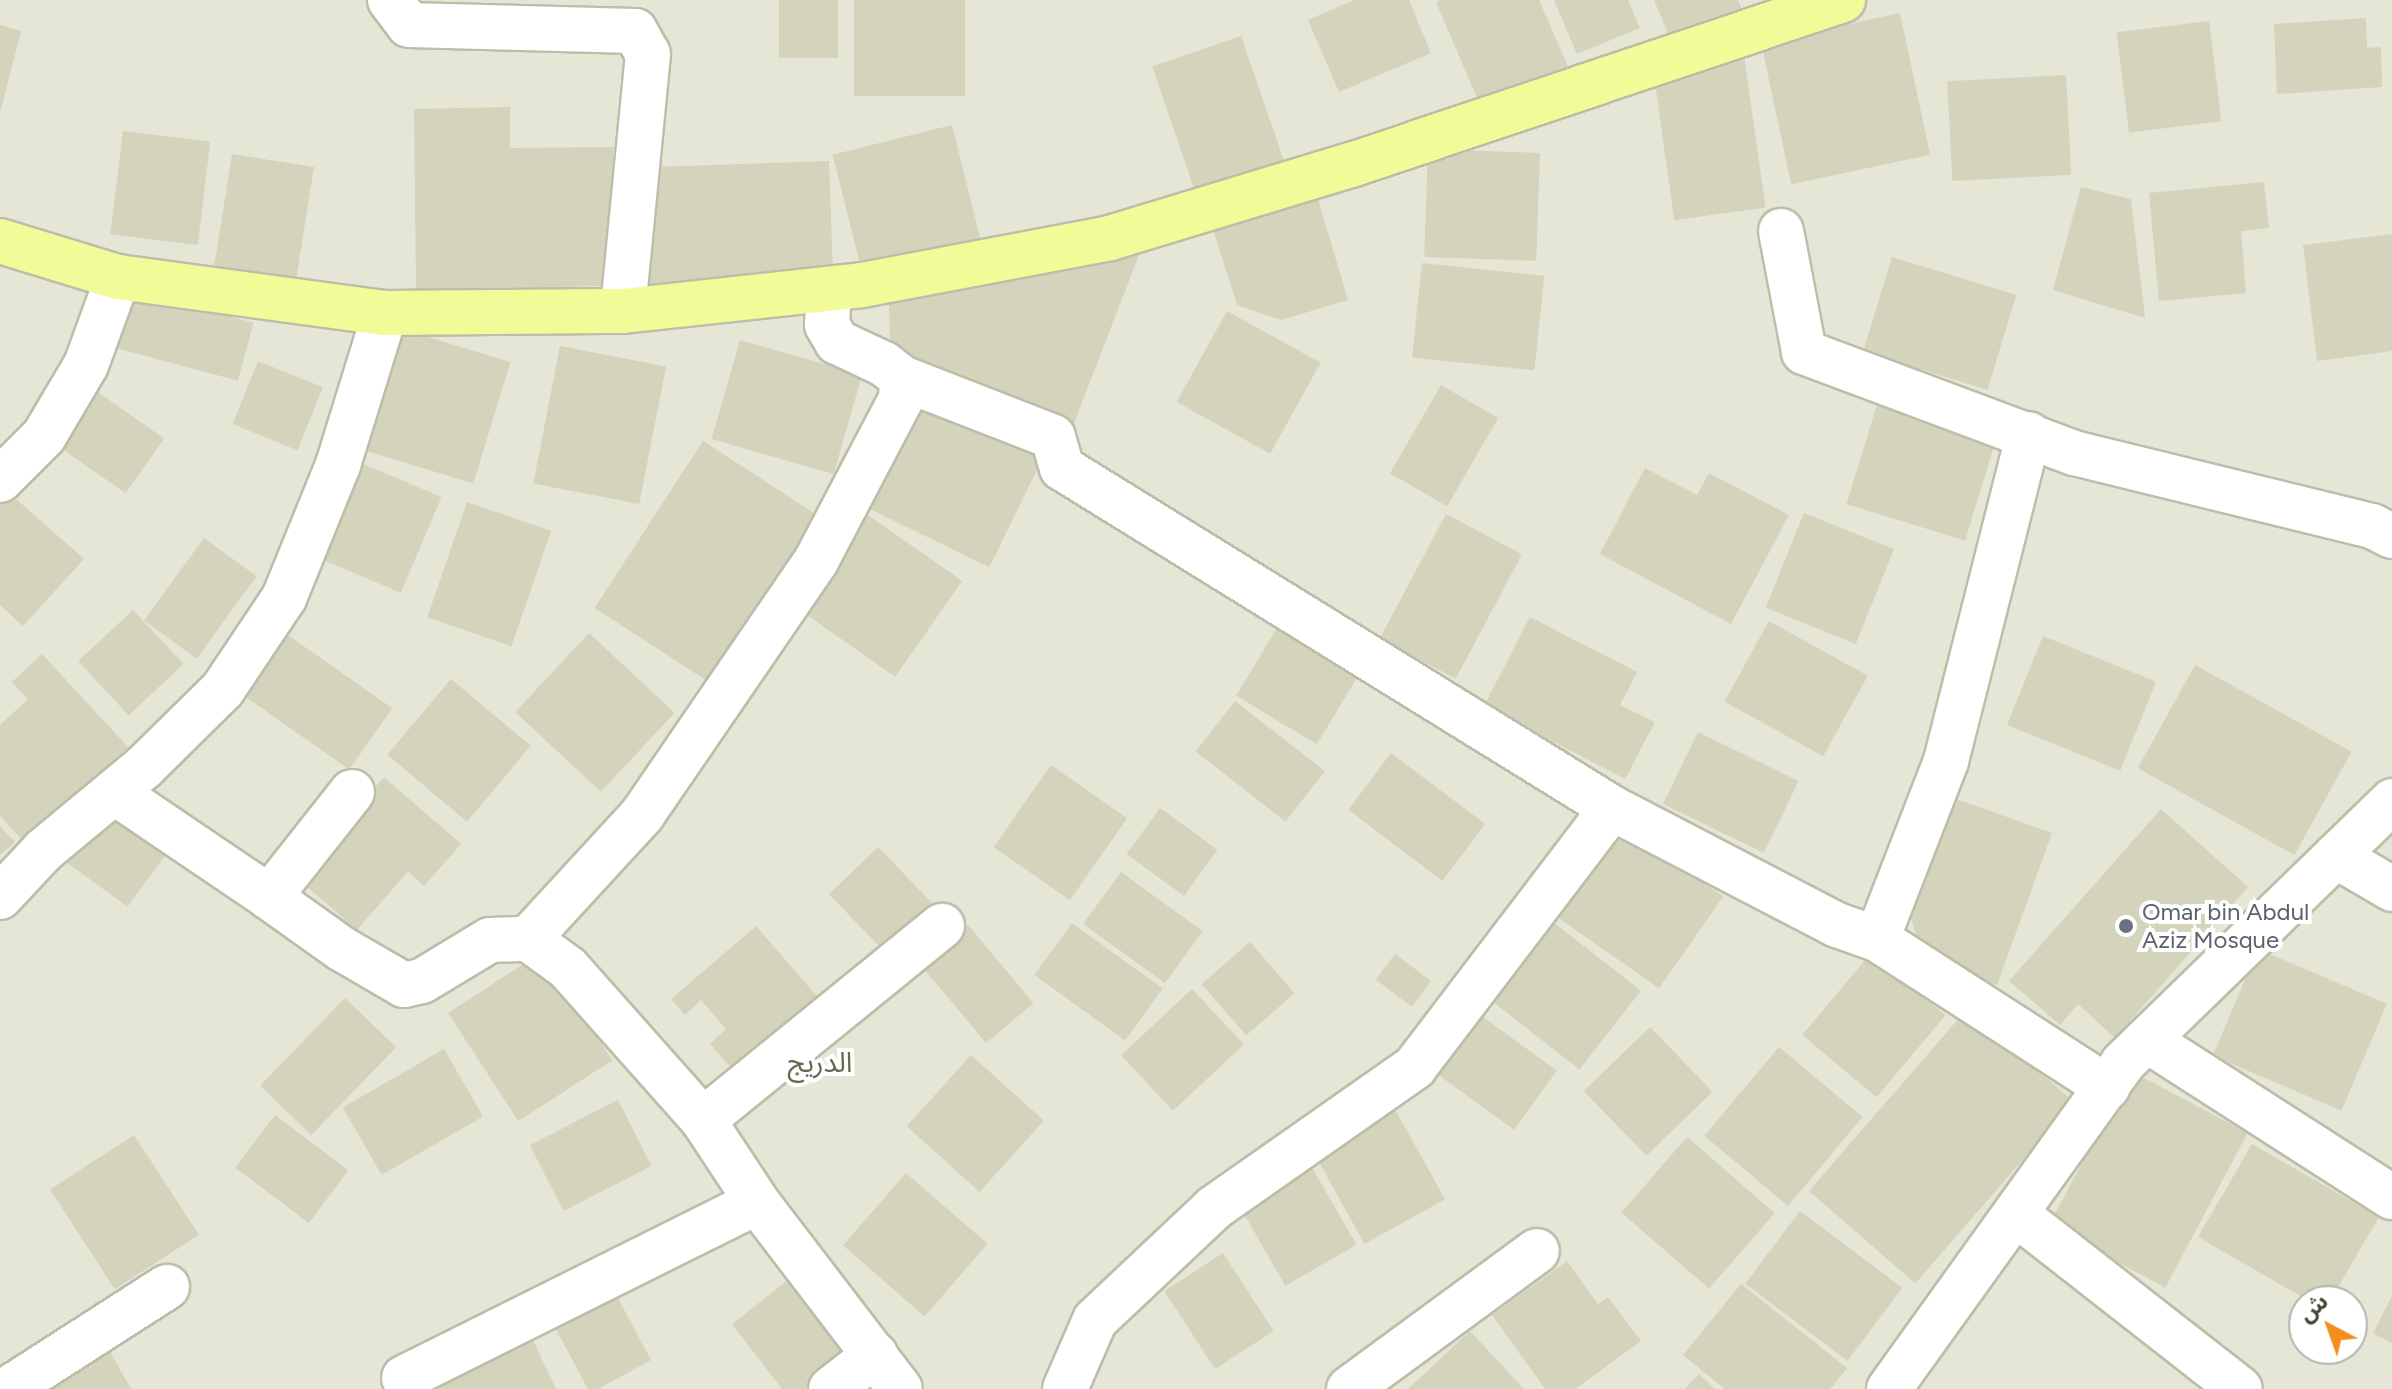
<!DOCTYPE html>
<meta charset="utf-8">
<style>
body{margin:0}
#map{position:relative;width:2392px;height:1389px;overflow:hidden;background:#f2f2e6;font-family:Figtree,"Noto Sans Arabic",sans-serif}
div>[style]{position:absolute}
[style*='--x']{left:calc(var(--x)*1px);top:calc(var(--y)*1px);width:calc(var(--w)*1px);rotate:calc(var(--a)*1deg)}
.residential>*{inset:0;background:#e5e6d5}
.building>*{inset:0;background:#d4d3bc;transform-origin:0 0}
.roads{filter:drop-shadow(2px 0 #bdbea9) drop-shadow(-2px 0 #bdbea9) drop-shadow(0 2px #bdbea9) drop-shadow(0 -2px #bdbea9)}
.minor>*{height:44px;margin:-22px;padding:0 22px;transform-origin:22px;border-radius:22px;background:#fff}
.major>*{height:44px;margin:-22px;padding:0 22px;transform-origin:22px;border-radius:22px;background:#f1fb97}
.dots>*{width:22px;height:22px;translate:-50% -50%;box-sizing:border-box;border:4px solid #fff;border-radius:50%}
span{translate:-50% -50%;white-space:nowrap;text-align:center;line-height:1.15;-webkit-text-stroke:8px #fff;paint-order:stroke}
.worship-label{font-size:24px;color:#5b616d}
.left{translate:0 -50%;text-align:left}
.quarter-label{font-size:28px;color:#67674d}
.north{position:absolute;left:2288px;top:1285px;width:80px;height:80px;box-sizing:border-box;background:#fff;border:2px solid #b5b5af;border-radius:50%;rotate:319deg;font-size:22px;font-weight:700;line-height:32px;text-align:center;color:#454536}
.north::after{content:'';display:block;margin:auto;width:28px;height:36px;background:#f28e1d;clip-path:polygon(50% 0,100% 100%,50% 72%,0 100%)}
</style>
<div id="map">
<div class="residential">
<i style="clip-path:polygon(evenodd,0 0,2392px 0,2392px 1389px,0 1389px,0 0,2304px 1301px,2352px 1301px,2352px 1349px,2304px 1349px,2304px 1301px)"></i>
</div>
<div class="building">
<i style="left:779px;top:0;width:59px;height:58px"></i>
<i style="left:854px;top:0;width:111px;height:96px"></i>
<i style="clip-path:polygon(1354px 0,1409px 0,1431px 53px,1339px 92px,1308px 20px)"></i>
<i style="clip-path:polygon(1440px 0,1539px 0,1569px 69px,1481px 107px,1436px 2px)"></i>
<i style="clip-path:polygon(1554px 0,1628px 0,1640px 28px,1577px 54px)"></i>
<i style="clip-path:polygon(1654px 0,1738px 0,1741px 8px,1670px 38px)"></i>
<i style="left:1900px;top:13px;width:145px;height:142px;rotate:78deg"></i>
<i style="clip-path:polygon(2366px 18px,2367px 48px,2381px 47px,2382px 87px,2277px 94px,2274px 24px)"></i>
<i style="left:2209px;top:21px;width:101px;height:93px;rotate:83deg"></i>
<i style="clip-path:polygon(0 25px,21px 31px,1px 110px,0 110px)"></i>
<i style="left:1241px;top:36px;width:134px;height:94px;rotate:71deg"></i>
<i style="left:1744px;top:55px;width:154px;height:92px;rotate:82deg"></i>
<i style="left:2066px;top:75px;width:100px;height:119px;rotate:87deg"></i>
<i style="clip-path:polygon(510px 107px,510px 148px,613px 147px,615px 286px,416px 289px,414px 109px)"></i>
<i style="left:952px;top:125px;width:120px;height:123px;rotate:76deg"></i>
<i style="left:123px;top:131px;width:88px;height:104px;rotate:7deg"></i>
<i style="left:1428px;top:149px;width:112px;height:108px;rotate:2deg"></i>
<i style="left:232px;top:154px;width:83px;height:113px;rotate:9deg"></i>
<i style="left:829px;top:161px;width:120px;height:189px;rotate:88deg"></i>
<i style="clip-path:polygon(2264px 182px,2269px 228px,2241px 231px,2246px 293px,2159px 301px,2149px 193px)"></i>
<i style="clip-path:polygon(2081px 187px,2131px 199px,2145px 318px,2053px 290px)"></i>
<i style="clip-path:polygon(1315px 189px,1348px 300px,1281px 320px,1237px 305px,1211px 223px)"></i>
<i style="clip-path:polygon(2392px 234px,2392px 351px,2317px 361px,2303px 245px)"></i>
<i style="clip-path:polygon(1139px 255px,1069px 436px,890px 353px,889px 299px)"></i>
<i style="left:1892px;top:257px;width:130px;height:99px;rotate:17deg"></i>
<i style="left:1422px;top:263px;width:123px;height:95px;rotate:6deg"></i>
<i style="left:124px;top:288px;width:134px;height:60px;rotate:15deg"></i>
<i style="left:1227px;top:311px;width:107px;height:104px;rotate:29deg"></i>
<i style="left:389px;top:325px;width:127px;height:127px;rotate:17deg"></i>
<i style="left:740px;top:340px;width:127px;height:103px;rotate:16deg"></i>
<i style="left:560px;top:346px;width:108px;height:140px;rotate:11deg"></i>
<i style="left:258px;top:361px;width:70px;height:68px;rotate:22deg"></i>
<i style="left:1441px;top:385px;width:66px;height:102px;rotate:30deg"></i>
<i style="left:92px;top:388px;width:88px;height:67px;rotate:35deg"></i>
<i style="left:925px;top:389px;width:136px;height:132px;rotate:26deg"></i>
<i style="left:1879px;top:398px;width:124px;height:111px;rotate:17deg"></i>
<i style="left:703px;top:441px;width:150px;height:199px;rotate:33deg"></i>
<i style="left:354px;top:460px;width:95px;height:104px;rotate:23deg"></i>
<i style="clip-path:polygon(1645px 468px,1697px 495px,1709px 473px,1789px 515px,1731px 624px,1600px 554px)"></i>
<i style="clip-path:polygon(6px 490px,84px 559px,23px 626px,0 605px,0 496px)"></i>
<i style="left:467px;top:502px;width:89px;height:122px;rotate:19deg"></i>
<i style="left:1804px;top:513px;width:97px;height:102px;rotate:22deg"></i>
<i style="left:1446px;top:514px;width:86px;height:141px;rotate:28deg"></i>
<i style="left:868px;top:515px;width:115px;height:117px;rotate:35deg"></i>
<i style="left:204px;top:538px;width:65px;height:102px;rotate:36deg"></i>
<i style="left:133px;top:610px;width:74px;height:75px;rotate:47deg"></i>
<i style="clip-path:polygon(1530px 617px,1637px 672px,1620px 705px,1655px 722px,1625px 779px,1484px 706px)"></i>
<i style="left:1769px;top:621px;width:113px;height:92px;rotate:29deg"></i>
<i style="left:1280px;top:623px;width:94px;height:85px;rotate:31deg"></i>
<i style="left:285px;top:633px;width:131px;height:75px;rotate:35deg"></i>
<i style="left:589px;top:633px;width:117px;height:108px;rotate:43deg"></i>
<i style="left:2043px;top:636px;width:122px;height:96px;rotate:22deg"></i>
<i style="clip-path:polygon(42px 654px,128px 747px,24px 842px,0 816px,0 725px,28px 699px,12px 682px)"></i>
<i style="left:2195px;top:665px;width:179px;height:118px;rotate:29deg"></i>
<i style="left:451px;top:679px;width:104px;height:99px;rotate:40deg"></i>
<i style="left:1235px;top:701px;width:114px;height:64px;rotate:38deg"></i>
<i style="left:1698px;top:732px;width:112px;height:80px;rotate:26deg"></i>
<i style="left:1391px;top:753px;width:118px;height:71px;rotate:37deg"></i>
<i style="left:1051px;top:765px;width:93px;height:100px;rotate:35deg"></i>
<i style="clip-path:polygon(384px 777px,461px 844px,424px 886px,408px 871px,357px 930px,297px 878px)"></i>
<i style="clip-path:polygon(1948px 796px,2052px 833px,1997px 985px,1922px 955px,1908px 908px)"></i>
<i style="left:110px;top:805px;width:74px;height:72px;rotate:36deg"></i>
<i style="left:1160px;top:808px;width:71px;height:57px;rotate:36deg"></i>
<i style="clip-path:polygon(2161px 809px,2248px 887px,2115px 1038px,2078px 1004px,2060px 1025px,2009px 981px)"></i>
<i style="left:1611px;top:818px;width:137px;height:112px;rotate:35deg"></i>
<i style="clip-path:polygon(0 826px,15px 842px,0 855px)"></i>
<i style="left:878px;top:847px;width:93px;height:68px;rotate:46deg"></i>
<i style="left:1121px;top:872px;width:101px;height:64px;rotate:36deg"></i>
<i style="left:1548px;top:918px;width:118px;height:100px;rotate:38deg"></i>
<i style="left:1072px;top:923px;width:112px;height:64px;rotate:36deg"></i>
<i style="left:968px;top:925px;width:102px;height:62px;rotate:50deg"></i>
<i style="clip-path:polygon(756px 926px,826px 1007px,742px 1080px,710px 1044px,726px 1029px,701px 1000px,685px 1015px,671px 999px)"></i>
<i style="left:1250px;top:942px;width:68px;height:64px;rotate:49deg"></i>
<i style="left:2258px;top:949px;width:140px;height:116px;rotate:23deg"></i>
<i style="left:542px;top:952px;width:129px;height:112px;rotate:57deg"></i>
<i style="left:1871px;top:953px;width:97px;height:107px;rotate:40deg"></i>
<i style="left:1395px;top:954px;width:45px;height:32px;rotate:37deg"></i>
<i style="left:1192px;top:989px;width:76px;height:97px;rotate:47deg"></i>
<i style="left:345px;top:998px;width:71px;height:122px;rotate:44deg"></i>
<i style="left:1967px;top:1009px;width:141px;height:241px;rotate:41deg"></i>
<i style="left:1476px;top:1012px;width:100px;height:73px;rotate:36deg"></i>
<i style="left:1650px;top:1027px;width:90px;height:92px;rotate:46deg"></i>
<i style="left:1779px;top:1047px;width:109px;height:116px;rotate:40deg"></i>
<i style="left:444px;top:1049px;width:78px;height:117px;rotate:60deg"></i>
<i style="left:971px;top:1055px;width:98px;height:96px;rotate:42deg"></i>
<i style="left:2131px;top:1071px;width:132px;height:175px;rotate:28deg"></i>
<i style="left:618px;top:1100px;width:74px;height:99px;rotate:63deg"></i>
<i style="left:1396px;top:1111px;width:101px;height:92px;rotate:61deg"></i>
<i style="left:275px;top:1115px;width:92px;height:66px;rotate:37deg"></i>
<i style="left:134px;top:1135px;width:119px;height:100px;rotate:57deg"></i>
<i style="left:1687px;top:1137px;width:116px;height:100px;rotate:41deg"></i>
<i style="clip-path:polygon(2252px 1144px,2379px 1217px,2330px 1301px,2309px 1301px,2198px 1237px)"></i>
<i style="left:1311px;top:1166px;width:91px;height:82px;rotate:60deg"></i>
<i style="left:906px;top:1173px;width:108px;height:96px;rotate:41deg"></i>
<i style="left:1800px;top:1211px;width:128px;height:91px;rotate:37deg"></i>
<i style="left:1223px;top:1253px;width:93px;height:70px;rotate:57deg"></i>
<i style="clip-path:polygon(1567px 1261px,1598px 1304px,1608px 1297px,1641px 1341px,1575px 1389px,1545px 1389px,1492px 1315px)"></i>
<i style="clip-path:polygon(792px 1277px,854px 1357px,813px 1389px,782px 1389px,732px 1324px)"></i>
<i style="clip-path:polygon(1741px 1284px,1847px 1368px,1830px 1389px,1725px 1389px,1683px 1355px)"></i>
<i style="clip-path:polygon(612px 1287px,651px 1360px,598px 1389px,588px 1389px,551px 1320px)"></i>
<i style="clip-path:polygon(2392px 1296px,2392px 1343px,2373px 1333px)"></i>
<i style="clip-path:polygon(1470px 1331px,1524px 1389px,1408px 1389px)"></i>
<i style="clip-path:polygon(530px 1334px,556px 1389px,414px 1389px)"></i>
<i style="clip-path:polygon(106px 1345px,131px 1389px,29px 1389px)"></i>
<i style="clip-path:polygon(1699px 1374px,1715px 1389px,1685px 1389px)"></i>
</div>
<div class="roads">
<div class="minor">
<i style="--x:390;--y:0;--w:31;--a:53"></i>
<i style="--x:409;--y:25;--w:226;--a:1.5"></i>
<i style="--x:635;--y:31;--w:26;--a:61"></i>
<i style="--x:648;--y:54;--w:258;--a:95.6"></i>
<i style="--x:1781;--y:231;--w:123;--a:79.2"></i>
<i style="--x:1804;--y:352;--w:288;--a:20.5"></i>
<i style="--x:2074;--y:453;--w:307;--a:13.8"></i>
<i style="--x:2372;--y:526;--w:22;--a:27"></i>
<i style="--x:902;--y:378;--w:162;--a:21.3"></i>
<i style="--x:1053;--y:437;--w:32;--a:74"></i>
<i style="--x:1062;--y:468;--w:647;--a:31.72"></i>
<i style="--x:1612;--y:808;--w:325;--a:127.3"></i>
<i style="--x:1415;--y:1067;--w:246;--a:145"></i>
<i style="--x:1214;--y:1208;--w:163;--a:136.7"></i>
<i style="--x:1095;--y:1320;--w:75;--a:113.5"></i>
<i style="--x:0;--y:480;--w:62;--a:-45"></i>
<i style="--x:44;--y:436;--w:82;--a:-59.4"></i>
<i style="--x:86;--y:365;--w:94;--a:-70"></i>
<i style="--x:114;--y:792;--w:187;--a:34.1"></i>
<i style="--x:352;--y:792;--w:134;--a:128.3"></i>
<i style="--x:269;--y:897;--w:90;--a:35.5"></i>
<i style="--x:342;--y:949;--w:72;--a:30.1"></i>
<i style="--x:404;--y:985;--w:18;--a:-13"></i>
<i style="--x:422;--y:981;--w:79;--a:-31.1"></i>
<i style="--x:490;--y:940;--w:38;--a:-2"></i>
<i style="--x:528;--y:939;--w:49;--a:35.9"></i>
<i style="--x:568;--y:968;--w:203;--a:48.4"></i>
<i style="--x:703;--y:1120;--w:98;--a:56.6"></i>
<i style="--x:757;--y:1202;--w:235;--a:52.6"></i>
<i style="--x:1612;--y:808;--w:254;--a:27.5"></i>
<i style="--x:1837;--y:925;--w:42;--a:19.3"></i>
<i style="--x:1877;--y:939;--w:191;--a:-68.8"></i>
<i style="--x:1946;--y:761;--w:337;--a:-75.8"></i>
<i style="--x:2336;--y:856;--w:65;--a:30.5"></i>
<i style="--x:0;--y:897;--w:64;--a:-46.9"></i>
<i style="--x:44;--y:850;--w:130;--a:-39.7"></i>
<i style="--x:144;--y:767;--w:111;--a:-44.6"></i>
<i style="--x:223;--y:689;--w:110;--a:-56.2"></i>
<i style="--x:284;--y:598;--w:144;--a:-67.9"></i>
<i style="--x:338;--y:465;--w:159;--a:-72.8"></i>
<i style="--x:528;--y:939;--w:168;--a:-47.4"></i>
<i style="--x:642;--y:815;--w:308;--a:-55.6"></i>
<i style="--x:816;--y:561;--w:183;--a:-62.3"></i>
<i style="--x:901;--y:399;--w:21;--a:-87"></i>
<i style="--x:902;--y:378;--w:23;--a:-142"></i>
<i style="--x:884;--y:364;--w:52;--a:-154.9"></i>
<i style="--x:837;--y:342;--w:20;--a:-120"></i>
<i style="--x:827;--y:325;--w:36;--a:-87"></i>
<i style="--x:1877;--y:939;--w:274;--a:32.8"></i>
<i style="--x:2147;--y:1040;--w:291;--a:32.7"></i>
<i style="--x:703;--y:1120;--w:308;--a:-39.1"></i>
<i style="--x:2016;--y:1214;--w:284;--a:38"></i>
<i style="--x:404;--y:1378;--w:394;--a:-26.5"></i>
<i style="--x:8;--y:1389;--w:189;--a:-32.7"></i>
<i style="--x:831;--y:1389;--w:56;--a:-37.7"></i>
<i style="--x:1349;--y:1389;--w:233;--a:-36.3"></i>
<i style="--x:1889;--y:1389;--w:401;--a:-54.3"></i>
<i style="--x:2123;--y:1063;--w:376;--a:-44.2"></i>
</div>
<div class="major">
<i style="--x:0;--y:241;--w:123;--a:17"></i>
<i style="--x:118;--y:277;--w:269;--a:7.7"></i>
<i style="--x:385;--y:313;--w:238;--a:-0.5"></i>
<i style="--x:623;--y:311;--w:240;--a:-6.2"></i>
<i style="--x:862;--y:285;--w:252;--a:-10.7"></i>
<i style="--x:1110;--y:238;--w:252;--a:-16.9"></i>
<i style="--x:1351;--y:165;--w:519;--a:-18.54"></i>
</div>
</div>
<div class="dots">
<i style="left:2126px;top:926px;background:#6b7280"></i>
</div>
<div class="worship-label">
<span class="left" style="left:2142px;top:926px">Omar bin Abdul<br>Aziz Mosque</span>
</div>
<div class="quarter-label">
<span style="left:820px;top:1062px">الدريج</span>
</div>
<div class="north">ش</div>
</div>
